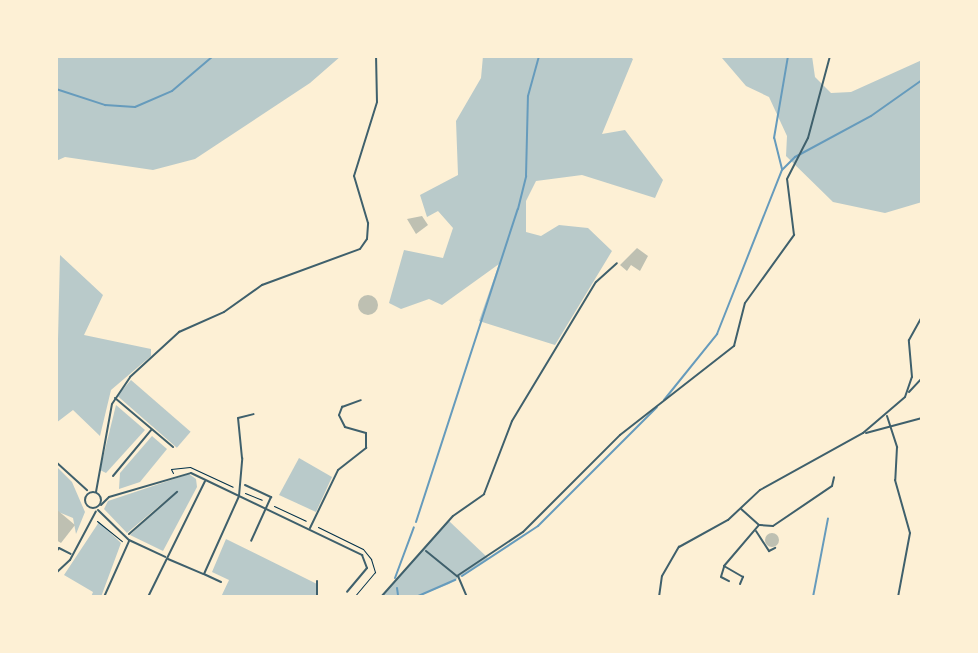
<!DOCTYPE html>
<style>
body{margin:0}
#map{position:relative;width:978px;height:653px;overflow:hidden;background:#fdf0d5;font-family:Montserrat,sans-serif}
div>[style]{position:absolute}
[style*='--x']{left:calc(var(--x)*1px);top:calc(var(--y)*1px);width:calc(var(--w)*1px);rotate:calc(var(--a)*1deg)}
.green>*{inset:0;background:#b9caca;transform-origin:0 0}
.stream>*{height:2px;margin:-1px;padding:0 1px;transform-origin:1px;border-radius:1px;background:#669bbc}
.building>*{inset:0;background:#bec0b2}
.round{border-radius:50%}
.path>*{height:1px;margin:-0.5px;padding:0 0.5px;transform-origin:0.5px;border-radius:0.5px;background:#003049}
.pedestrian>*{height:2px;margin:-1px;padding:0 1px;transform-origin:1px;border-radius:1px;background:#3f606c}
.minor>*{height:2px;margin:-1px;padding:0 1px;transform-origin:1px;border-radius:1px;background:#3f606c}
.minor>.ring{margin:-1px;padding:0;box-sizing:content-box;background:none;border:2px solid #3f606c;border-radius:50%}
span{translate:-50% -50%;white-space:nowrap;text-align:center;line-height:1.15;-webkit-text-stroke:6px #fdf0d5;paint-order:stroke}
.frame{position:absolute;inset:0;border:58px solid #fdf0d5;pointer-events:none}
</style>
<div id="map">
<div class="green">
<i style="clip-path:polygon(56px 56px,341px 56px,310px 83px,195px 159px,153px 170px,65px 157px,56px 161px)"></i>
<i style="clip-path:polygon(483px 56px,629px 56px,633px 59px,602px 134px,625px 130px,663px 180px,655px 198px,582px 175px,536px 181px,526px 201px,526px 232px,541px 236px,559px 225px,588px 228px,612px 251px,555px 345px,479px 321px,499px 264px,442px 305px,429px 299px,401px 309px,389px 303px,404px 250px,443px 258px,453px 228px,438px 211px,427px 217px,420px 195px,458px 175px,456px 121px,481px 78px)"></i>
<i style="clip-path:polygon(812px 56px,815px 77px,831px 93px,851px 92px,922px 60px,922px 202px,885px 213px,833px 202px,786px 156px,787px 136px,769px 97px,746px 86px,722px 58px)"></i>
<i style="clip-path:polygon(60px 255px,103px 295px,84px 335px,151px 349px,151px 356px,111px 390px,100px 436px,73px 410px,56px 423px)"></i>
<i style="left:131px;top:380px;width:79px;height:21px;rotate:41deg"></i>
<i style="clip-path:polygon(116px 405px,145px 430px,106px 473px,100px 470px)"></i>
<i style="clip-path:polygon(152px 436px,167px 449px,140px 482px,119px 489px,120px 473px)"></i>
<i style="clip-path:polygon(299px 458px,332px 477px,316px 512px,279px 495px)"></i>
<i style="clip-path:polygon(56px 466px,72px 482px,85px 512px,76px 534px,73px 518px,56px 511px)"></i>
<i style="clip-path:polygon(189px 474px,196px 479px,197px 487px,163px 551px,130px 535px,177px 491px,127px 533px,104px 509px,108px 501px)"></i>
<i style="clip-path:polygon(449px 521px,488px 558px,449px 584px,416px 597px,381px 597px)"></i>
<i style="clip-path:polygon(99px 522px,121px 543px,101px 597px,91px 597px,93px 592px,64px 575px)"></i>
<i style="clip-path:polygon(226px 539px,317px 584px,317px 597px,221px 597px,229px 580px,212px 572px)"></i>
</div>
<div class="stream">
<i style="--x:56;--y:89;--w:52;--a:18.1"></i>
<i style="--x:105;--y:105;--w:30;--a:4"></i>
<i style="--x:135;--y:107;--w:40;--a:-23.4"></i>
<i style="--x:172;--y:91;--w:54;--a:-40.5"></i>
<i style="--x:782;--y:169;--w:32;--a:-104"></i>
<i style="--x:774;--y:138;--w:83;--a:-80.3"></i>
<i style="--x:664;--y:400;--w:85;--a:-51.2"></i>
<i style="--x:717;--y:334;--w:176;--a:-68.4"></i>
<i style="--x:782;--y:170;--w:18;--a:-45"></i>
<i style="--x:795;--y:157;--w:86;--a:-28.3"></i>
<i style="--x:871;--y:116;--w:62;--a:-35.2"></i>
<i style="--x:416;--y:522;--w:329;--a:-72"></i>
<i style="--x:518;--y:209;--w:34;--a:-76"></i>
<i style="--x:526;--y:176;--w:80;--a:-88.6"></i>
<i style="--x:528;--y:96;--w:41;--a:-74.6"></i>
<i style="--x:462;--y:576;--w:91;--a:-33.3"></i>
<i style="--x:538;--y:526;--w:168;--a:-45"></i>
<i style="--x:395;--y:578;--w:54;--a:-69.6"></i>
<i style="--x:397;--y:588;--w:7;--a:82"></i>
<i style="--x:416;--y:597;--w:43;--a:-23.6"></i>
<i style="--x:813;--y:597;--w:80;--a:-79.2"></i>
</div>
<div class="building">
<i style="clip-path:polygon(422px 216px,428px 225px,416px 234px,407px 219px)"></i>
<i style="clip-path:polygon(637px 248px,648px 256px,640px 271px,631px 265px,627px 271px,620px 265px)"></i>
<i class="round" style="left:358px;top:295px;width:20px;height:20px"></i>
<i style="clip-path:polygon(56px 509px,75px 525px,61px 543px,56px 540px)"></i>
<i class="round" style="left:765px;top:533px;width:14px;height:14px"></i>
</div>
<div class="path">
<i style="--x:173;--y:473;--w:4;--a:-117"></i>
<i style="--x:171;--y:469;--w:19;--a:-6"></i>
<i style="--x:190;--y:467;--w:47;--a:24.9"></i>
<i style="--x:245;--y:493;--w:18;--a:22"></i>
<i style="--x:274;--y:506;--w:35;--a:25"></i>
<i style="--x:97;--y:521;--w:32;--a:39"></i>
<i style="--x:318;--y:527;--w:50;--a:26.1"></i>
<i style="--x:363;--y:549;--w:13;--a:51"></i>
<i style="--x:371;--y:559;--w:14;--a:73"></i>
<i style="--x:375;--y:572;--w:33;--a:130"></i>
</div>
<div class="pedestrian">
<i style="--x:129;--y:534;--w:64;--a:-41.2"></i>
<i style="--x:168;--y:559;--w:38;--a:23"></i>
</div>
<div class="minor">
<i style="--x:909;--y:392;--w:19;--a:-47"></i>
<i style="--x:115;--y:398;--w:76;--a:40.2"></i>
<i style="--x:887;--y:416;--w:33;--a:72"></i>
<i style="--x:897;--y:447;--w:33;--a:93"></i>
<i style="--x:895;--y:480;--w:55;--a:74.2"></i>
<i style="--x:910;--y:533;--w:65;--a:100.6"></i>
<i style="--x:866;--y:433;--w:58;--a:-15"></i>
<i style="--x:56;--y:462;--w:42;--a:42.1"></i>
<i style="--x:113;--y:476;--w:60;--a:-50.4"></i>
<i style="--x:245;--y:485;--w:29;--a:25"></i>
<i style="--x:271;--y:497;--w:48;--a:114.4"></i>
<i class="ring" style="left:85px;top:492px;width:14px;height:14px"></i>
<i style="--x:96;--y:492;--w:89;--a:-79.7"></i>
<i style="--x:112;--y:404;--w:32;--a:-56"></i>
<i style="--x:130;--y:377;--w:67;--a:-42.6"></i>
<i style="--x:179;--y:332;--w:49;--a:-24"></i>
<i style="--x:224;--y:312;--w:47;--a:-35.4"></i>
<i style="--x:262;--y:285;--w:104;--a:-20.2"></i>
<i style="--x:360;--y:249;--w:12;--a:-55"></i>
<i style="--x:367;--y:239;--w:16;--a:-86"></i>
<i style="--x:368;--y:223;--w:49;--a:-106.6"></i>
<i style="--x:354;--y:176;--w:77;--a:-72.7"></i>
<i style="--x:377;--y:102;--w:46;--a:-91.2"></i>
<i style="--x:101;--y:505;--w:11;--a:-45"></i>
<i style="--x:109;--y:497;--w:85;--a:-16.3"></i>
<i style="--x:191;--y:473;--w:190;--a:25.6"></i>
<i style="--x:362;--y:555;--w:14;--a:69"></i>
<i style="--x:367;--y:568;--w:31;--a:130"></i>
<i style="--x:98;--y:510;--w:43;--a:44.1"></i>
<i style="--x:129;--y:540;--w:40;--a:25"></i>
<i style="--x:760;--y:525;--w:13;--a:4"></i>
<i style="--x:773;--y:526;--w:71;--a:-34.1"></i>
<i style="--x:832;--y:486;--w:9;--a:-77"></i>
<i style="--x:310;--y:528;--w:64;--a:-64.2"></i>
<i style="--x:338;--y:470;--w:36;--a:-38"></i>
<i style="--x:366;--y:448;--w:15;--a:-90"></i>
<i style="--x:366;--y:433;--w:22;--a:-164"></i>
<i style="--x:345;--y:427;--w:13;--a:-117"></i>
<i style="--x:339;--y:415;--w:9;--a:-69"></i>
<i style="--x:342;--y:407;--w:20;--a:-20"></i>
<i style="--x:756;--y:531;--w:24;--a:57"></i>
<i style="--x:769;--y:551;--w:7;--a:-27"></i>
<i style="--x:426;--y:551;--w:40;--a:39"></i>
<i style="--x:457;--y:576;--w:79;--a:-33.7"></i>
<i style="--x:523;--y:532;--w:137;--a:-45"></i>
<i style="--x:620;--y:435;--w:145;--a:-38"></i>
<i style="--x:734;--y:346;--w:44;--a:-75.7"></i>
<i style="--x:745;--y:303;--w:84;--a:-54.2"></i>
<i style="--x:794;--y:235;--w:56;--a:-97.1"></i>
<i style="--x:787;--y:179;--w:46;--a:-62.9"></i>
<i style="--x:808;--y:138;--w:85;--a:-75"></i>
<i style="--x:56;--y:552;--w:5;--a:-53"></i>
<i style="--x:59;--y:548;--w:13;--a:27"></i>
<i style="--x:724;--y:567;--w:10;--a:107"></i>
<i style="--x:721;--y:577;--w:9;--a:27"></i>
<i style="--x:56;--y:573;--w:19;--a:-43"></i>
<i style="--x:70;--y:560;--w:55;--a:-62"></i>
<i style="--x:458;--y:576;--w:23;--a:67"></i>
<i style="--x:221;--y:582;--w:19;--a:-155"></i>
<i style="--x:204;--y:574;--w:85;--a:-65.8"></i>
<i style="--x:239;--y:496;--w:38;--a:-85"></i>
<i style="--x:242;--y:458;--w:40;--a:-95.7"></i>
<i style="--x:238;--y:418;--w:16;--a:-14"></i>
<i style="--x:740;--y:584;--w:8;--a:-67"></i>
<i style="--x:743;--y:577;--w:22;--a:-150"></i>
<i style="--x:724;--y:566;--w:54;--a:-49.5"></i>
<i style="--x:759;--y:525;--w:24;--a:-138"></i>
<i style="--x:104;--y:597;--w:61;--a:-65.9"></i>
<i style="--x:148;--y:597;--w:129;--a:-63.8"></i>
<i style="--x:317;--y:597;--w:16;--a:-90"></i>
<i style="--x:381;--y:597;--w:108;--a:-48.4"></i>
<i style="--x:453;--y:516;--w:38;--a:-35"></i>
<i style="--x:484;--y:494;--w:78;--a:-69"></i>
<i style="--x:512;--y:421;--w:162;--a:-58.9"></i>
<i style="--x:596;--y:282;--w:28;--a:-42"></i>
<i style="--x:659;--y:597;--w:21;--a:-82"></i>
<i style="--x:662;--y:576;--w:34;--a:-60"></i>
<i style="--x:679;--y:547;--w:56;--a:-28.9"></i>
<i style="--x:728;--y:520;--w:44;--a:-43.2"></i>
<i style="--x:760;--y:490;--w:118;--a:-29"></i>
<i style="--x:863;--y:433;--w:55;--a:-40.6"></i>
<i style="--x:905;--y:397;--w:21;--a:-71"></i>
<i style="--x:912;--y:377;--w:37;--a:-95"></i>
<i style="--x:909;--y:340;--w:26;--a:-61"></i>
</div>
<div class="frame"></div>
</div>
